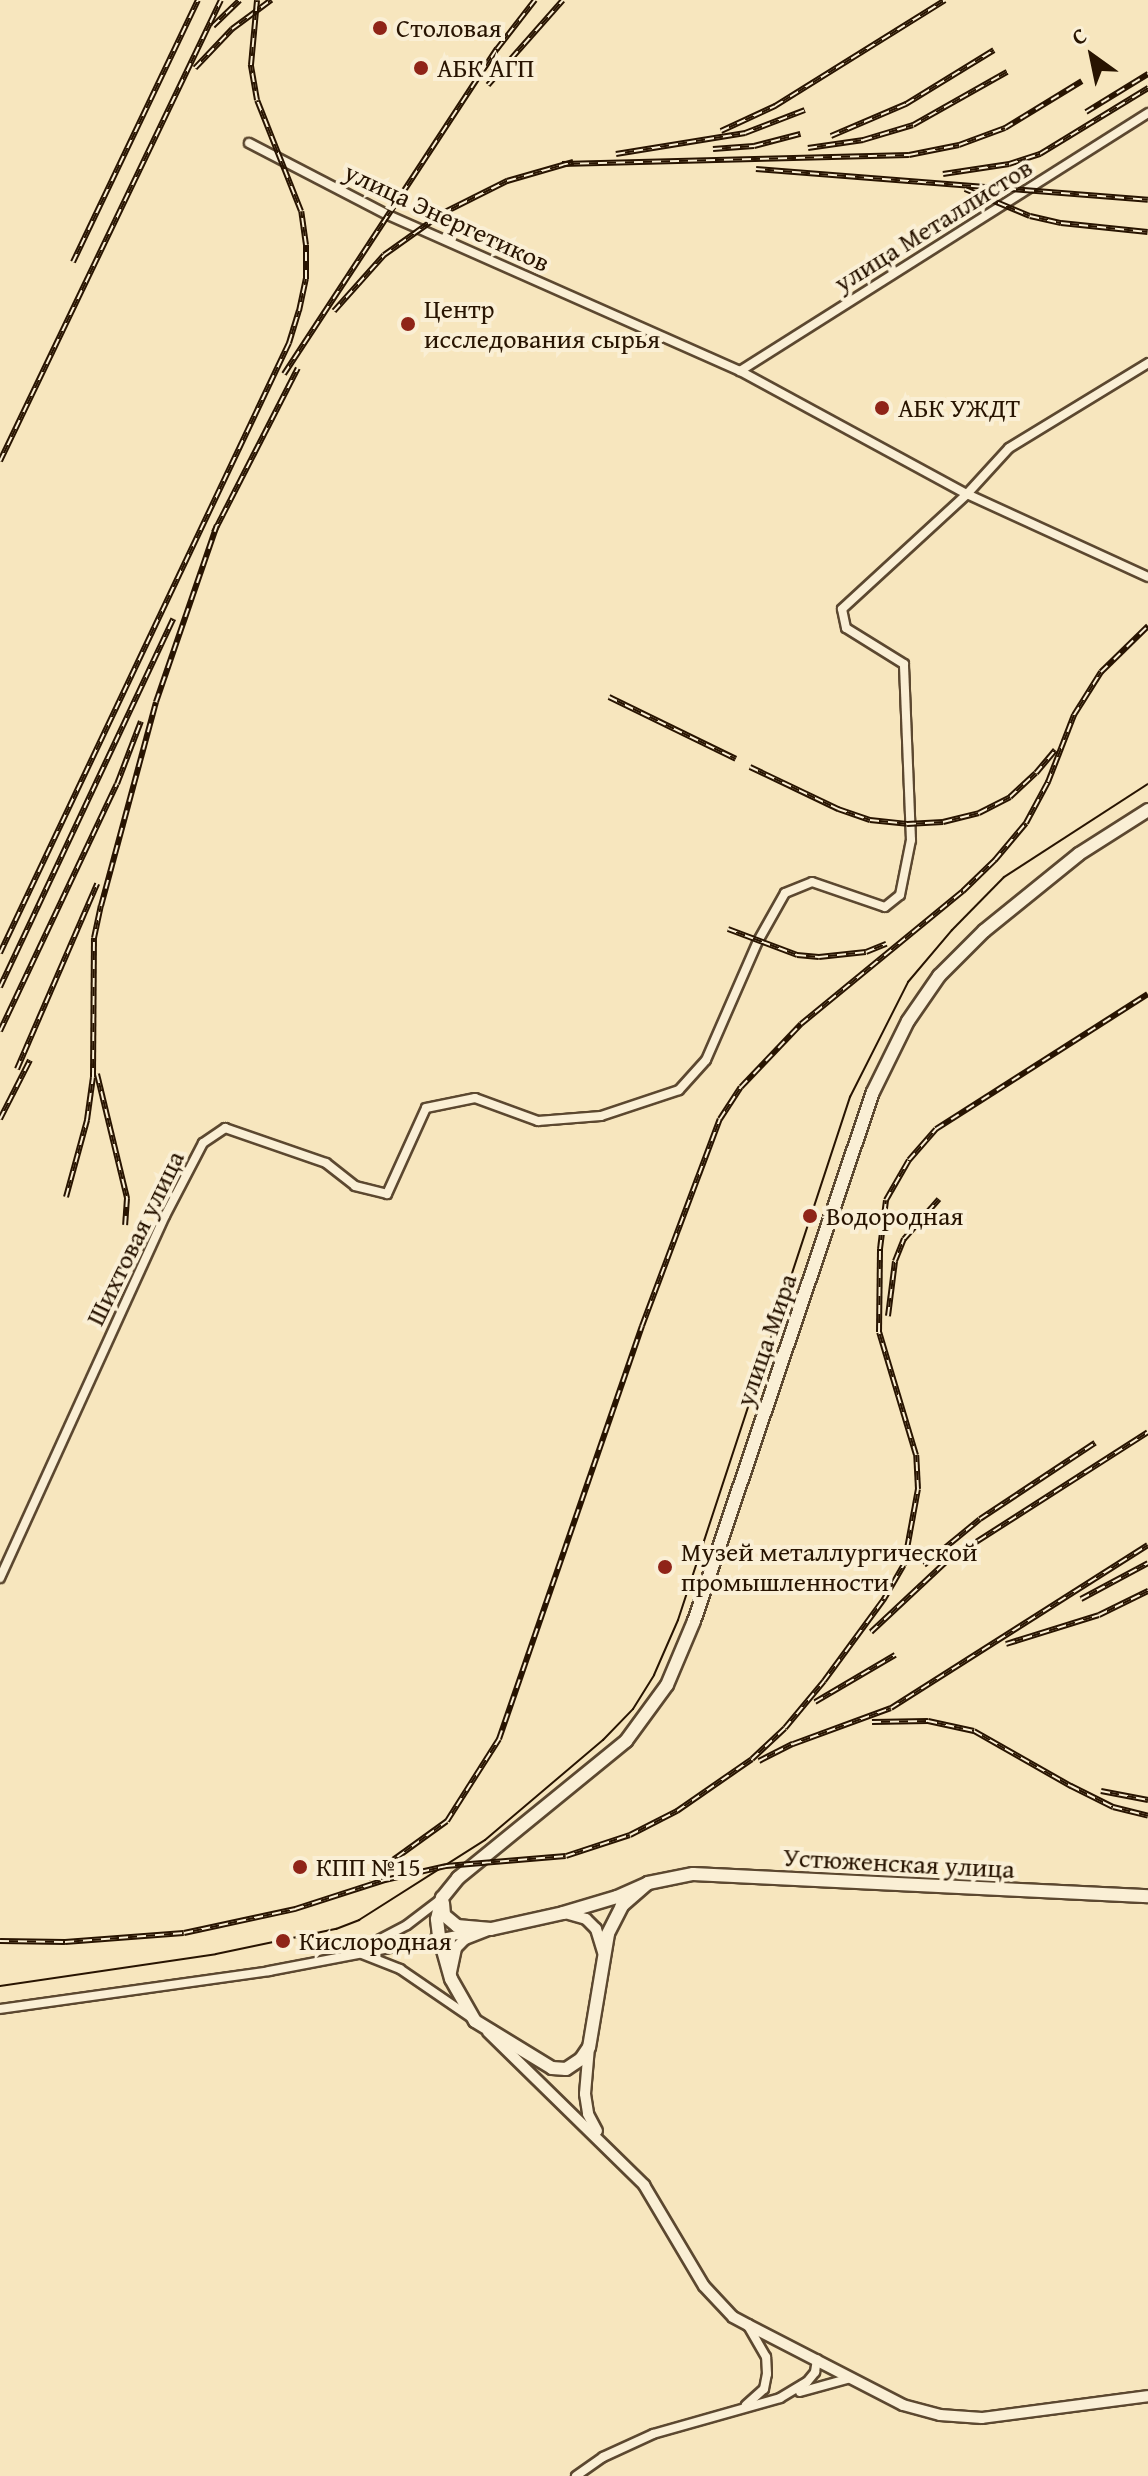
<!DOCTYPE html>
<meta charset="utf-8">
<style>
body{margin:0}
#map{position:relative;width:1148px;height:2476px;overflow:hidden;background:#f7e6be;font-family:"Gentium Book Plus",serif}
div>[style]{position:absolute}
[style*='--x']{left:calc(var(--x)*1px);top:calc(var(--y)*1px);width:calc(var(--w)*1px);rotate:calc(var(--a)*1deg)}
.roads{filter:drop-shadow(2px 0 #5c4830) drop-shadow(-2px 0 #5c4830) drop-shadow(0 2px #5c4830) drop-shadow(0 -2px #5c4830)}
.minor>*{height:8px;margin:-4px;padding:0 4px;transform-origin:4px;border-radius:4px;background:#faefd5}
.tertiary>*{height:10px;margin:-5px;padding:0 5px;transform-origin:5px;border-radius:5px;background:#faefd5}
.secondary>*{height:12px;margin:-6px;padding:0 6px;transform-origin:6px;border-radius:6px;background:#faefd5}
.tram>*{height:2px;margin:-1px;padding:0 1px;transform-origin:1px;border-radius:1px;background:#281401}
.rail>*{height:6px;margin-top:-3px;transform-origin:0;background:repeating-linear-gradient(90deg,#faefd5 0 9px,#281401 0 18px);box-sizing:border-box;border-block:2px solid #281401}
.dots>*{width:22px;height:22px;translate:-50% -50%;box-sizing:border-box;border:4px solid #faefd5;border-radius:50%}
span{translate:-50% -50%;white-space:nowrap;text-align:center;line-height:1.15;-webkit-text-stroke:8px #faefd5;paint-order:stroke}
.poi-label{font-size:26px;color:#281401}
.left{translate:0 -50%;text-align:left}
.street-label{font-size:26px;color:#281401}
.north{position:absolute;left:1052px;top:16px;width:80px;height:80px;-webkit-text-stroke:6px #faefd5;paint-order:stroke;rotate:327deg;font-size:22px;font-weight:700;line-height:32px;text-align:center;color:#281401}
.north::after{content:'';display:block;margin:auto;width:28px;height:36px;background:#281401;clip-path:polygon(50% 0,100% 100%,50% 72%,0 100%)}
</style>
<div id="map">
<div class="roads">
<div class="minor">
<i style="--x:249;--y:143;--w:157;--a:27.4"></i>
<i style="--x:388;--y:215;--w:385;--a:23.9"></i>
<i style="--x:740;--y:371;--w:258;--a:28.5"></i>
<i style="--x:967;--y:494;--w:199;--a:24.6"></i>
<i style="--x:740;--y:371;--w:483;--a:-32.3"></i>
<i style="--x:0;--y:1578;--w:398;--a:-65.5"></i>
<i style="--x:165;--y:1216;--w:82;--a:-62.5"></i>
<i style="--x:203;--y:1143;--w:27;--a:-34"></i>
<i style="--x:225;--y:1128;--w:107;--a:19.1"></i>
<i style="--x:326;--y:1163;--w:37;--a:38"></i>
<i style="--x:355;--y:1186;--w:33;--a:14"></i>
<i style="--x:387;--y:1194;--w:94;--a:-65.6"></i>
<i style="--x:426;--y:1108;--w:50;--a:-11.5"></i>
<i style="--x:475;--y:1098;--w:67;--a:20.1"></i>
<i style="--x:538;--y:1121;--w:63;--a:-4.5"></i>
<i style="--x:601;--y:1116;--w:82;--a:-18.4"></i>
<i style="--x:679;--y:1090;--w:40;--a:-48"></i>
<i style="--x:706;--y:1060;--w:130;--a:-66.4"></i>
<i style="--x:758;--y:941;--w:55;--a:-60.6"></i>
<i style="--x:785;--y:893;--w:29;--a:-22"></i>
<i style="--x:812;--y:882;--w:77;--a:18.9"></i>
<i style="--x:885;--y:907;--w:19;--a:-39"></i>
<i style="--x:900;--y:895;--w:56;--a:-78.7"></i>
<i style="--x:911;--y:840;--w:176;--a:-92.3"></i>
<i style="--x:904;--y:664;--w:68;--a:-148.2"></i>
<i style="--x:846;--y:628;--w:19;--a:-102"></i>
<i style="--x:842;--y:609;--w:170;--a:-42.6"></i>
<i style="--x:967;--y:494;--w:62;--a:-47.6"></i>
<i style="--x:1009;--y:448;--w:163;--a:-31.4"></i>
<i style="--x:365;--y:1947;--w:47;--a:-27.6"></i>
<i style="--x:407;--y:1925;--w:43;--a:-37.4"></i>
<i style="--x:362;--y:1954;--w:41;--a:21.5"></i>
<i style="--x:400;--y:1969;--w:85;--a:34.4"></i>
<i style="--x:0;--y:2009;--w:272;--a:-8"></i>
<i style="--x:269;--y:1971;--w:208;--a:-10.8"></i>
<i style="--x:800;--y:2392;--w:53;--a:-15.4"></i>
<i style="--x:746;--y:2405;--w:24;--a:-42"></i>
<i style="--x:764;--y:2389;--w:15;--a:-79"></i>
<i style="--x:767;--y:2374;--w:17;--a:-93"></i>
<i style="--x:766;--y:2357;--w:34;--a:-120"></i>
<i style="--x:576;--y:2476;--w:33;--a:-35"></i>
<i style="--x:603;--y:2457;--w:55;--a:-24.7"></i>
<i style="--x:653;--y:2434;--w:132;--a:-15.8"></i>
<i style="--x:780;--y:2398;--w:31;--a:-31"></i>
<i style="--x:807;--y:2382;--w:13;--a:-51"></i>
<i style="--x:815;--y:2372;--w:13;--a:-81"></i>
</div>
<div class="tertiary">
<i style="--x:565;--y:1913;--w:22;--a:16"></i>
<i style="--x:586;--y:1919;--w:14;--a:45"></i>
<i style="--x:596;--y:1929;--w:24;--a:73"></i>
<i style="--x:451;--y:1972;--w:25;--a:-78"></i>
<i style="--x:456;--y:1948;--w:13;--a:-45"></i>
<i style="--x:465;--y:1939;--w:26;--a:-21"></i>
<i style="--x:488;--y:2032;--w:219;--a:44.4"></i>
<i style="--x:644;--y:2185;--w:117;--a:59.3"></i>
<i style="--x:704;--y:2286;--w:42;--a:46.9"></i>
<i style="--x:733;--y:2317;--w:17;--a:28"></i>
<i style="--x:748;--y:2325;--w:174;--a:27.3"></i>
<i style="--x:903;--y:2405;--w:38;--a:15"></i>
<i style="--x:940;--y:2415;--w:42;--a:4.1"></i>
<i style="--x:982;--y:2418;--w:167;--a:-7.5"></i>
<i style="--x:589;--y:2047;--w:47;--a:94.9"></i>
<i style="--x:585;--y:2094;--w:20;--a:81"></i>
<i style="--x:588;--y:2114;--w:19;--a:62"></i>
</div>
<div class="secondary">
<i style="--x:648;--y:1883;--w:35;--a:139"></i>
<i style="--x:622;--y:1906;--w:31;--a:117"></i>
<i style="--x:608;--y:1934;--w:115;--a:99.5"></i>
<i style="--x:589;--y:2047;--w:14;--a:124"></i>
<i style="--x:581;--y:2059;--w:18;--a:146"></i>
<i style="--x:566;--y:2069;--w:14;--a:-176"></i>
<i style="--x:552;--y:2068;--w:90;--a:-148.6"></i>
<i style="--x:475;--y:2021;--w:48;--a:-119.7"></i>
<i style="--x:451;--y:1979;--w:45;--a:-105.6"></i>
<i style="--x:439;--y:1936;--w:17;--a:-97"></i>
<i style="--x:437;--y:1919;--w:22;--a:-77"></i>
<i style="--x:442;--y:1898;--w:26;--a:-51"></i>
<i style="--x:458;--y:1878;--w:217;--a:-39.2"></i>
<i style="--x:626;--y:1741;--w:69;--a:-53.8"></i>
<i style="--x:667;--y:1685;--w:69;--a:-67.1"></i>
<i style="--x:694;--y:1621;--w:558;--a:-71.31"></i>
<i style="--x:873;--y:1092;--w:79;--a:-63.8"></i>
<i style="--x:908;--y:1021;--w:55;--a:-55.4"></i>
<i style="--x:939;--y:976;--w:64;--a:-45"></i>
<i style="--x:984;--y:931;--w:122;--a:-39"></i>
<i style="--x:1079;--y:854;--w:82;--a:-32.5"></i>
<i style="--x:443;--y:1903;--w:12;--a:85"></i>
<i style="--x:444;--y:1915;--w:17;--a:40"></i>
<i style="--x:457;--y:1926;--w:34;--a:5"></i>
<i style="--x:491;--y:1929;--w:74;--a:-12.5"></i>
<i style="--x:563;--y:1913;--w:56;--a:-16.5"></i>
<i style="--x:617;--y:1897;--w:34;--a:-24"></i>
<i style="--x:648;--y:1883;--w:46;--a:-11.3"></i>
<i style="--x:693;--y:1874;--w:456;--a:2.8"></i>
</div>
</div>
<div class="tram">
<i style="--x:0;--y:1986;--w:218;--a:-8.4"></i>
<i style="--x:216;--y:1954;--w:123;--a:-11.8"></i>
<i style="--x:336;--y:1929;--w:25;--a:-21"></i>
<i style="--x:359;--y:1920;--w:149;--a:-32.4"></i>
<i style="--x:485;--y:1840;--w:155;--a:-40.3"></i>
<i style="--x:603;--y:1740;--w:43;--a:-45.9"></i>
<i style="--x:633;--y:1709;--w:40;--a:-58"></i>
<i style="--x:654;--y:1675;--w:60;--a:-66.4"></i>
<i style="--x:678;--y:1620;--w:551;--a:-71.8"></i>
<i style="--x:850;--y:1097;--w:129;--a:-63.2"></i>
<i style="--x:908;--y:982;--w:68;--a:-49.8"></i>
<i style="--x:952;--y:930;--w:74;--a:-45.5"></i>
<i style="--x:1004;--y:877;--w:171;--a:-32.9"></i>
</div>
<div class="rail">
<i style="--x:213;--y:26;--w:37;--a:-44"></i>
<i style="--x:195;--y:68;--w:54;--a:-46.5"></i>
<i style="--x:232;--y:29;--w:49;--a:-36.6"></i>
<i style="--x:488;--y:85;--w:113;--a:-48.6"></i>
<i style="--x:1086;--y:112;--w:73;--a:-31.5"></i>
<i style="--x:721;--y:131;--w:60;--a:-24.8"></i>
<i style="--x:775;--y:106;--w:200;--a:-31.9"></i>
<i style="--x:831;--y:136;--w:82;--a:-23.1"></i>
<i style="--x:906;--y:104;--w:103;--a:-31.5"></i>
<i style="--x:808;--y:148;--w:56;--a:-8.3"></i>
<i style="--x:863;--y:140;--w:52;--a:-16.7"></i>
<i style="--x:913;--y:125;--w:108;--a:-29.4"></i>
<i style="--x:713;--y:149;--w:41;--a:-4.2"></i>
<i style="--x:754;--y:146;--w:48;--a:-14.6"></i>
<i style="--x:616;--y:154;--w:131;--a:-9.2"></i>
<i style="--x:745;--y:133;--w:64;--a:-21"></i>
<i style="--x:562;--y:164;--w:347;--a:-1.5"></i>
<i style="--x:909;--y:155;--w:51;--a:-11.3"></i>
<i style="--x:959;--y:145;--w:49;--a:-20.3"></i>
<i style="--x:1005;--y:128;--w:90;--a:-31.4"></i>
<i style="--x:756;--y:169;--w:393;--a:4.5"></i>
<i style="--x:943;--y:174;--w:67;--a:-8.6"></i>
<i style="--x:1009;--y:164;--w:33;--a:-18"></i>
<i style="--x:1040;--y:154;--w:127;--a:-31.4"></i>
<i style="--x:965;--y:189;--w:70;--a:22.6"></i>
<i style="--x:1030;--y:216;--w:32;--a:13"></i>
<i style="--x:1061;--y:223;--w:87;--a:5.9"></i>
<i style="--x:73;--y:262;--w:290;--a:-64.5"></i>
<i style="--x:334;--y:311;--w:75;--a:-48.2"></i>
<i style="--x:384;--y:255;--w:72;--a:-35.4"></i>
<i style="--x:443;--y:213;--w:72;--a:-26.6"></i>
<i style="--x:507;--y:181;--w:69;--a:-16.1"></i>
<i style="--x:284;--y:374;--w:389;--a:-56.8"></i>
<i style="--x:497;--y:49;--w:62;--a:-52.2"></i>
<i style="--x:0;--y:461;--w:511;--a:-64.39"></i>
<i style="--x:214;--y:532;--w:184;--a:-62.9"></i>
<i style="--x:609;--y:697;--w:141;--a:26"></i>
<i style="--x:750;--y:767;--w:98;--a:25.5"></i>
<i style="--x:838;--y:809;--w:34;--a:19"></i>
<i style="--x:870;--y:820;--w:37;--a:6"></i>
<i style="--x:907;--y:824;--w:36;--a:-3"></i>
<i style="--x:943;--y:822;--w:37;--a:-14"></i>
<i style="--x:979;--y:813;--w:35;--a:-27"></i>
<i style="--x:1010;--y:797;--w:35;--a:-43"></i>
<i style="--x:1036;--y:773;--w:30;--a:-50"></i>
<i style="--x:728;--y:929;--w:74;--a:20.6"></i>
<i style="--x:797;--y:955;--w:22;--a:5"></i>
<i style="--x:819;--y:957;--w:47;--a:-6.1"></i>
<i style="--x:866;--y:952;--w:22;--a:-22"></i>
<i style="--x:0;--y:953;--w:675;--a:-64.65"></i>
<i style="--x:289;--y:343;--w:34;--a:-73"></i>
<i style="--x:299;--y:311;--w:33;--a:-78"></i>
<i style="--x:306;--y:279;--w:34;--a:-90"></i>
<i style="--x:306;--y:245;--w:34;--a:-98"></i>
<i style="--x:301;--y:211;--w:119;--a:-111.6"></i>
<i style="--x:257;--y:100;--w:36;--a:-100"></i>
<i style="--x:251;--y:65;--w:65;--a:-84.7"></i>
<i style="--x:0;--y:987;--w:407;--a:-64.8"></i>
<i style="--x:0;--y:1031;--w:273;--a:-64.7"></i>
<i style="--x:117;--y:784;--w:67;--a:-69.1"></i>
<i style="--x:17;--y:1069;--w:202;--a:-66.6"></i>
<i style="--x:97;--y:1074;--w:128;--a:76.4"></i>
<i style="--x:127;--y:1198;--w:27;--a:94"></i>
<i style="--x:0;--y:1119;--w:66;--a:-63"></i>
<i style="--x:66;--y:1197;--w:80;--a:-74.7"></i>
<i style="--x:87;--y:1120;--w:43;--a:-82.1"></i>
<i style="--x:93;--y:1077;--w:139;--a:-89.6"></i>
<i style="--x:94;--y:938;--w:33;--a:-78"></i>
<i style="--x:101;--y:906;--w:211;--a:-74.9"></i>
<i style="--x:156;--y:702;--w:187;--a:-71"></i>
<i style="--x:888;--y:1316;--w:55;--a:-82.7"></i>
<i style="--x:895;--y:1261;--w:24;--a:-68"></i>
<i style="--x:904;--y:1239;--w:53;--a:-48.8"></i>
<i style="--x:924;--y:1565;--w:72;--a:-39.4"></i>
<i style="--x:980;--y:1519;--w:138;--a:-33.5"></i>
<i style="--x:1081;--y:1599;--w:76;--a:-28.2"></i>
<i style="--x:871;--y:1632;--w:105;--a:-43.1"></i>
<i style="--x:948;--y:1560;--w:237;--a:-32.6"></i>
<i style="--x:1006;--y:1644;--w:97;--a:-17.3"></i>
<i style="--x:1099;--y:1615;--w:55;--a:-26.1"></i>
<i style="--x:815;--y:1702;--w:93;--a:-30.4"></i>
<i style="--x:872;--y:1722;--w:56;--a:-1"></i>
<i style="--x:928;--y:1721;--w:47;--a:12.3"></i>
<i style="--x:974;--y:1731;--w:112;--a:29.6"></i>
<i style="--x:1071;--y:1786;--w:47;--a:26.6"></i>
<i style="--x:1113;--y:1807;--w:36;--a:14"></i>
<i style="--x:759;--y:1761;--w:38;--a:-27"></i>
<i style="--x:793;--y:1744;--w:104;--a:-20.2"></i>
<i style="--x:891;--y:1708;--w:304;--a:-32.4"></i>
<i style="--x:1101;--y:1791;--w:48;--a:10.8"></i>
<i style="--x:368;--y:1878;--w:97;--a:-35.8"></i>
<i style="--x:447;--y:1821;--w:97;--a:-57.6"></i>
<i style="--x:499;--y:1739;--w:437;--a:-70.9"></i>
<i style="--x:642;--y:1326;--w:221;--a:-69.4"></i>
<i style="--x:720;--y:1119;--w:38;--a:-57"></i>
<i style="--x:741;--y:1087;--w:87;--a:-46.4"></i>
<i style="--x:801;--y:1024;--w:210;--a:-39.4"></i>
<i style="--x:963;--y:891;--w:45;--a:-44.1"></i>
<i style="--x:995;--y:860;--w:48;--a:-50"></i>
<i style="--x:1026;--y:823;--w:47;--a:-61.8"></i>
<i style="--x:1048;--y:782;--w:72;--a:-68.8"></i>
<i style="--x:1074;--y:715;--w:51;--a:-57.9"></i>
<i style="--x:1101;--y:672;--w:66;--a:-44.4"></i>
<i style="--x:0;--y:1941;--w:65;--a:0.9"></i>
<i style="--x:65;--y:1942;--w:119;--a:-4.3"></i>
<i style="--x:184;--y:1933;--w:114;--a:-12.2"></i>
<i style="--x:295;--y:1909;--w:95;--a:-17.9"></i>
<i style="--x:385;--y:1880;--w:63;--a:-12.9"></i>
<i style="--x:446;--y:1866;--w:120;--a:-4.8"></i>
<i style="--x:566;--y:1856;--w:67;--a:-18.2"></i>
<i style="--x:630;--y:1835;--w:53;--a:-27.1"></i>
<i style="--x:677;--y:1811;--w:91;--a:-34.7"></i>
<i style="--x:752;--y:1759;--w:45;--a:-43.2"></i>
<i style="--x:785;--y:1728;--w:61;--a:-50.3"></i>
<i style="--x:824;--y:1681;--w:102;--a:-53.8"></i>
<i style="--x:884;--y:1599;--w:39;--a:-60"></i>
<i style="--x:904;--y:1565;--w:77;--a:-79.6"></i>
<i style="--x:918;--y:1489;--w:34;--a:-93"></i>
<i style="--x:916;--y:1455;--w:128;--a:-106.7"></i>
<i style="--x:879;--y:1332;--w:83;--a:-89.3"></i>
<i style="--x:880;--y:1249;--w:49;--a:-83"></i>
<i style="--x:886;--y:1200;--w:46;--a:-60.1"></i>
<i style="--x:909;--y:1160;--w:41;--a:-48.9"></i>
<i style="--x:936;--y:1129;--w:251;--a:-32.5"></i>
</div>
<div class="dots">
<i style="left:380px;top:28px;background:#8f2418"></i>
<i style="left:421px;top:68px;background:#8f2418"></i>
<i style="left:408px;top:324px;background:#8f2418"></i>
<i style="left:882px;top:408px;background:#8f2418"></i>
<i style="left:810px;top:1216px;background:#8f2418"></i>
<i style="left:665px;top:1567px;background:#8f2418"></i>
<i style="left:300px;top:1867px;background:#8f2418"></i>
<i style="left:283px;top:1941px;background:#8f2418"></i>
</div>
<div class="poi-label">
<span class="left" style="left:396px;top:28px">Столовая</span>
<span class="left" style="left:437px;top:68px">АБК АГП</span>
<span class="left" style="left:424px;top:324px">Центр<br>исследования сырья</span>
<span class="left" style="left:898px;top:408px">АБК УЖДТ</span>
<span class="left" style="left:826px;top:1216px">Водородная</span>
<span class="left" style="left:681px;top:1567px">Музей металлургической<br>промышленности</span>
<span class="left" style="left:316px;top:1867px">КПП №15</span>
<span class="left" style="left:299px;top:1941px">Кислородная</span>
</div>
<div class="street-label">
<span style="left:447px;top:217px;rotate:25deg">улица Энергетиков</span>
<span style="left:933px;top:225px;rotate:-32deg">улица Металлистов</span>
<span style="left:135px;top:1238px;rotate:-64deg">Шихтовая улица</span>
<span style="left:766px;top:1340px;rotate:-71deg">улица Мира</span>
<span style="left:899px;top:1863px;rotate:3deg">Устюженская улица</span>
</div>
<div class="north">С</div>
</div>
